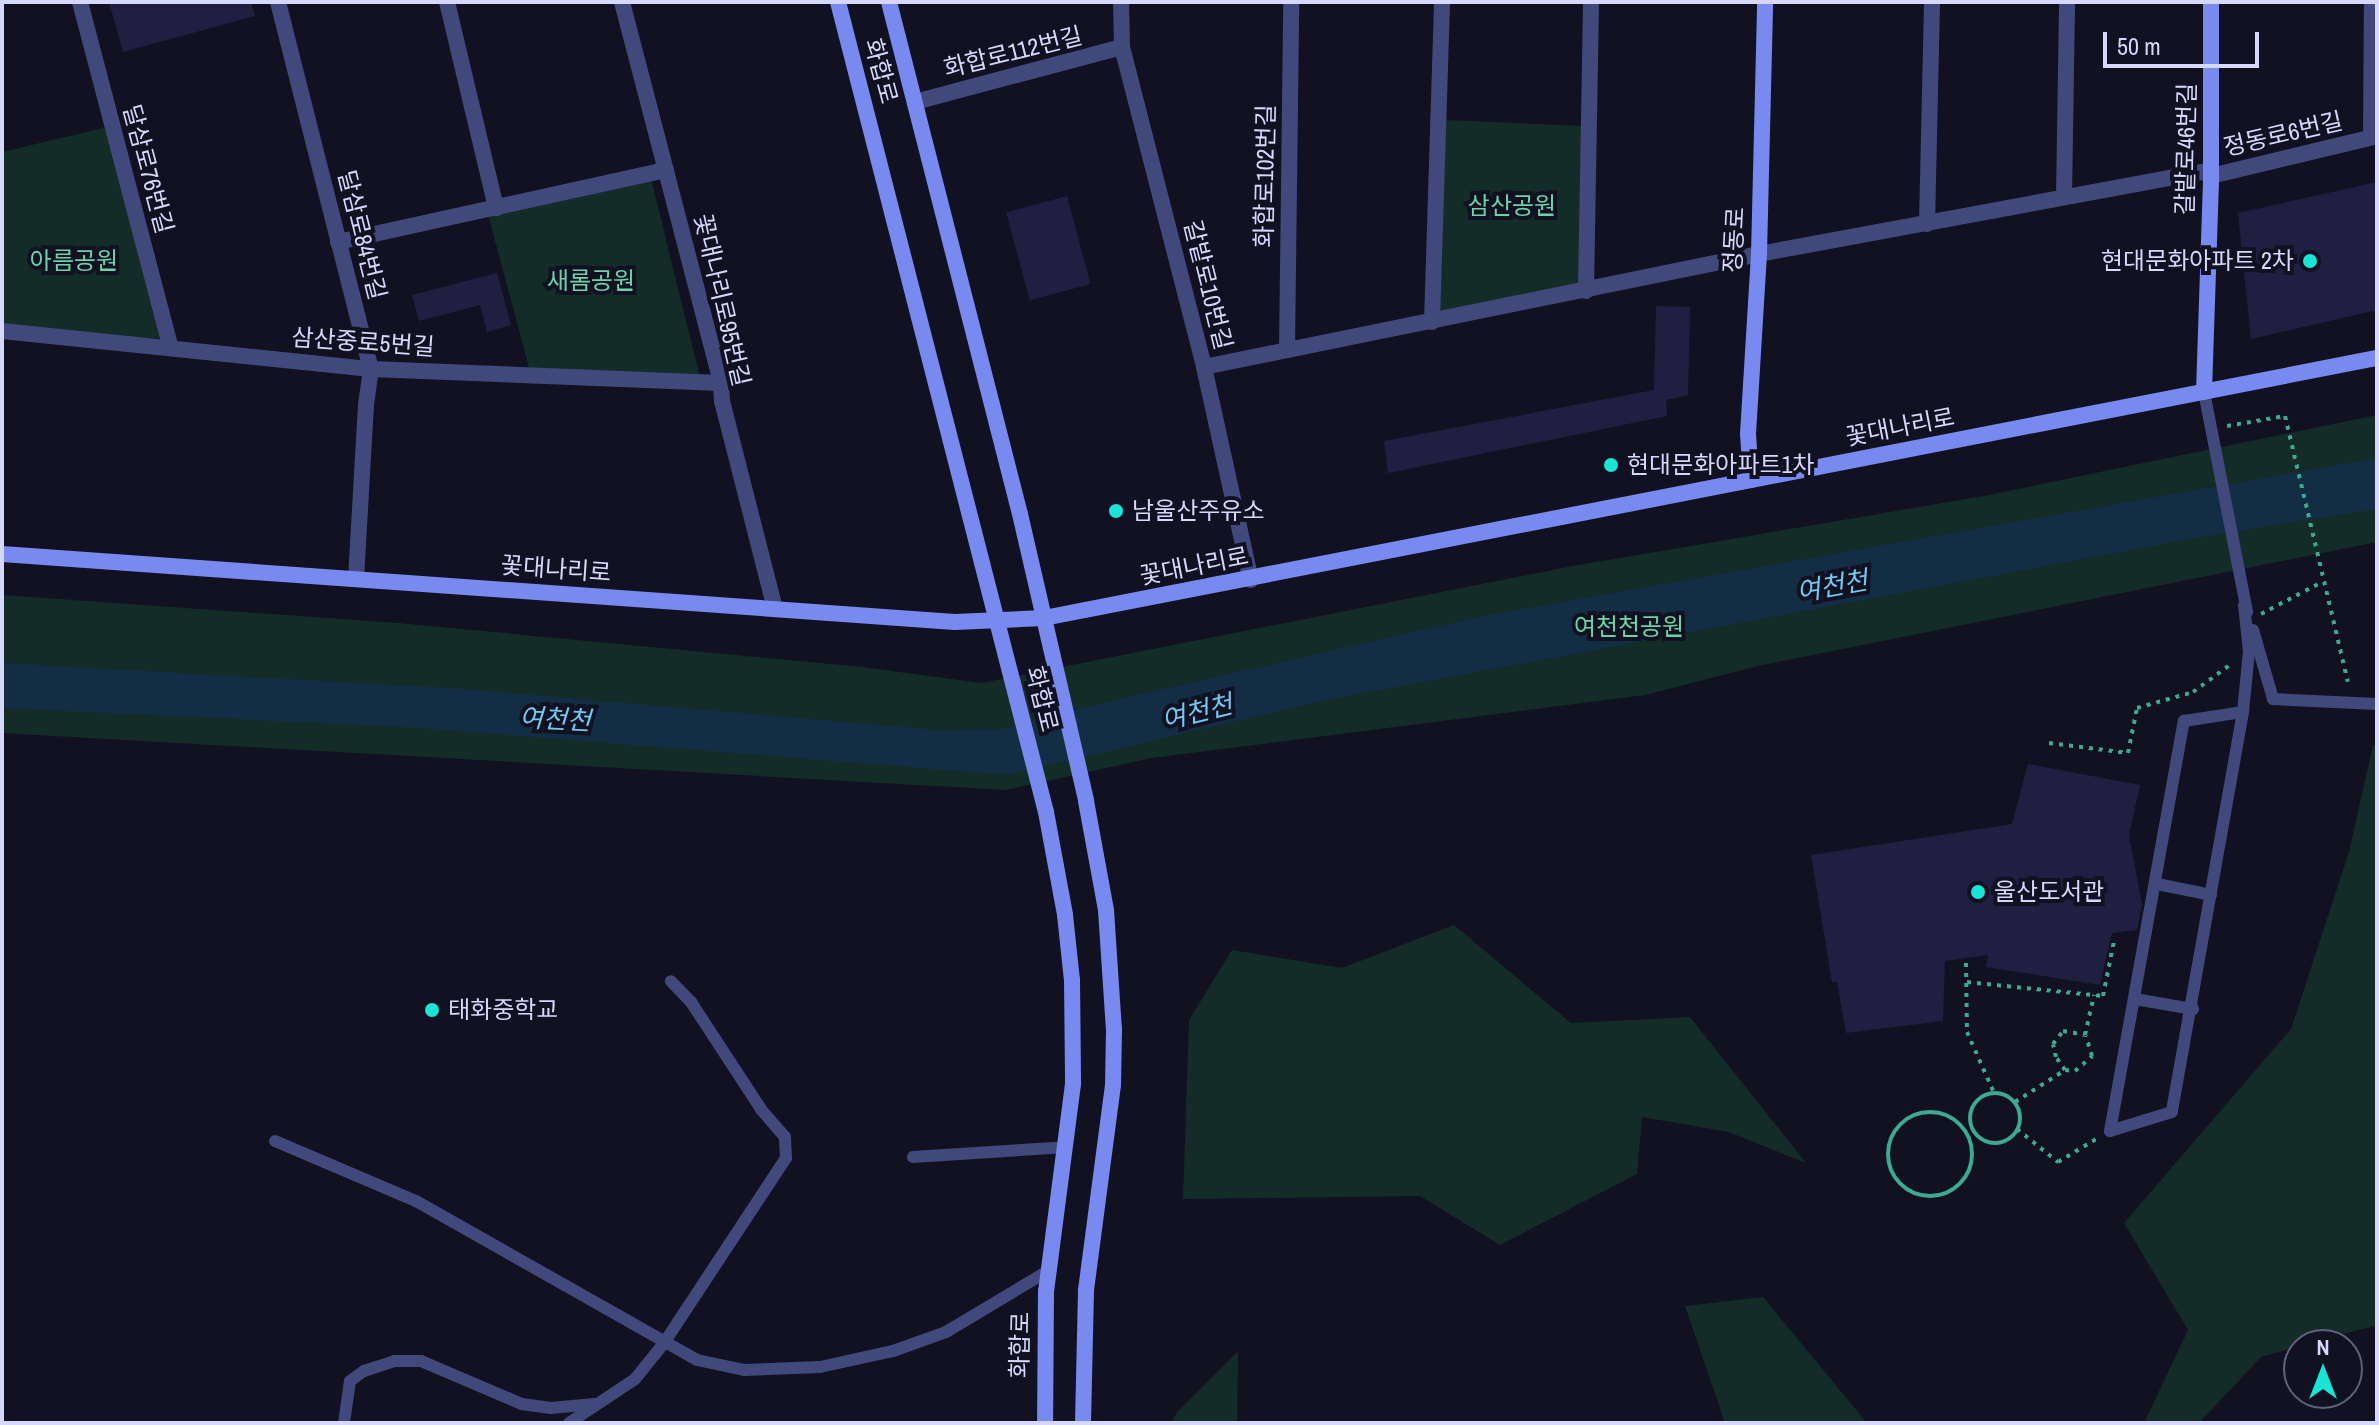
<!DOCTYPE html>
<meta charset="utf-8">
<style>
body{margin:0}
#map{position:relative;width:2379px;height:1425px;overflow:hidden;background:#112;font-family:"Archivo Narrow","Noto Sans KR",sans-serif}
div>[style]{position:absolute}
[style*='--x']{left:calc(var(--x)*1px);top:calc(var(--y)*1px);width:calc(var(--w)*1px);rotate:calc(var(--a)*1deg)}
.green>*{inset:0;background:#142c27}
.water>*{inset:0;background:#132e44}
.building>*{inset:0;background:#201f41;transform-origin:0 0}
.path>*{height:4px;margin-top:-2px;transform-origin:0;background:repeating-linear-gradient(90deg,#3ca990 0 4px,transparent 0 10px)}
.path>.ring{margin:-2px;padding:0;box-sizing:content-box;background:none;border:4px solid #3ca990;border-radius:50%}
.lane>*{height:12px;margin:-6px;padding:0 6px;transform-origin:6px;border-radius:6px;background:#41487c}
.street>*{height:16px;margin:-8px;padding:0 8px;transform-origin:8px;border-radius:8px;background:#41487c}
.secondary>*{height:16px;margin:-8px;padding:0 8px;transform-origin:8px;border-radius:8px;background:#7889f0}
.dots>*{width:22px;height:22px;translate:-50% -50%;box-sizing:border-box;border:4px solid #112;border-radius:50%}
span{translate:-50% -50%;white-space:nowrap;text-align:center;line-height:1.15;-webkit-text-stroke:8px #112;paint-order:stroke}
.street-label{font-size:24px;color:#d6d8fb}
.park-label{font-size:24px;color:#6ad3a7}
.poi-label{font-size:24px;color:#d6d8fb}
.right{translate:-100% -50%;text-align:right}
.left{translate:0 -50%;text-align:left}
.water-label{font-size:26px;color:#70caef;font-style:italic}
.frame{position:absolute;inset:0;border:4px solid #d6d8fb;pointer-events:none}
.north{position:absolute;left:2283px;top:1329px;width:80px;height:80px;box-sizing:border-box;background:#112;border:2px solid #606179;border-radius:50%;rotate:0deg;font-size:22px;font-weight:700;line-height:32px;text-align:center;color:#d6d8fb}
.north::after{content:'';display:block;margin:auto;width:28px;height:36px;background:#19e4d6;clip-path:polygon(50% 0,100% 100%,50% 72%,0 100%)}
.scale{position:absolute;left:2103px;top:32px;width:156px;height:36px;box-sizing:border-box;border:4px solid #d6d8fb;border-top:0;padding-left:10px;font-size:24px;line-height:28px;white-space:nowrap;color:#d6d8fb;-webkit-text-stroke:6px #112;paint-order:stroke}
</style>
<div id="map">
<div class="green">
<i style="clip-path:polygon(1446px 120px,1583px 126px,1579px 286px,1440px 314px)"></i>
<i style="clip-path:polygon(112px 126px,169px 339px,2px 330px,2px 152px)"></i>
<i style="clip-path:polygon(650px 175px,701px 381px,531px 375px,488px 214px)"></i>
<i style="clip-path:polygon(2377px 415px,2377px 542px,1758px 666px,1645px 695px,1152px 758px,1006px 790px,2px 733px,2px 595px,398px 623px,862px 667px,981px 683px,1573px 566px,1984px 496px)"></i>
<i style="clip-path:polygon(2373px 745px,2377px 745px,2377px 1325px,2261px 1357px,2199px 1423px,2144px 1423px,2188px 1330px,2124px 1223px,2291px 1029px,2349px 852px)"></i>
<i style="clip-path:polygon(1454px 925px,1571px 1023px,1690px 1017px,1806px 1163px,1729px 1132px,1642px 1117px,1637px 1174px,1500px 1245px,1420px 1196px,1183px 1199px,1189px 1020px,1232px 950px,1342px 968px)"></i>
<i style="clip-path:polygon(1763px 1297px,1867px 1423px,1725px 1423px,1685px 1306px)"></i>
<i style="clip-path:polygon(1238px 1351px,1237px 1423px,1171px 1423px,1177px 1412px)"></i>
</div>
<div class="water">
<i style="clip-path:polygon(2377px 458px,2377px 509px,2212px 535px,1321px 701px,1008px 775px,421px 728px,2px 708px,2px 663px,465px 689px,937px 730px,1004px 729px,1115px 700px,1488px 615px)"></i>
</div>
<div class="building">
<i style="clip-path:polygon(109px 2px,251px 2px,255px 16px,123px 52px)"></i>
<i style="clip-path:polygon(2377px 182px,2377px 310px,2251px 339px,2238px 213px)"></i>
<i style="left:1067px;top:196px;width:91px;height:63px;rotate:75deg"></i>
<i style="clip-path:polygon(497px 273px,511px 325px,487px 332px,480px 305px,419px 321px,412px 295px)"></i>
<i style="clip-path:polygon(1656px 306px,1690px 307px,1688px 395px,1666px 400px,1667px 416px,1388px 473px,1384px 441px,1654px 390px)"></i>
<i style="clip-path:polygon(2028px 764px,2140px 785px,2129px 836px,2142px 904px,2137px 930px,2112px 933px,2100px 985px,1986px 967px,1988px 955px,1945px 961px,1943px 1021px,1846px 1033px,1837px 982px,1832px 982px,1811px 855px,2012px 824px)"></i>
</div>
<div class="path">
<i style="--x:2227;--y:426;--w:59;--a:-9.8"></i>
<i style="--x:2285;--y:416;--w:273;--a:76.7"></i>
<i style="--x:2261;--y:614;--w:69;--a:-27.7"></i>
<i style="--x:2049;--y:743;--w:80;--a:7.2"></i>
<i style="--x:2128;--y:753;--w:46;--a:-78.7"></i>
<i style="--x:2137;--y:708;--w:58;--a:-15.9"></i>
<i style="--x:2193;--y:692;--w:47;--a:-36.4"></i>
<i style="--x:1966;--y:963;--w:69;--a:89.2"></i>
<i style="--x:1967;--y:1032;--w:67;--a:66.1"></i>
<i style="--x:1967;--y:982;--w:137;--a:5.9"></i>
<i style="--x:2103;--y:996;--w:56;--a:-78.7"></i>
<i style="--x:2065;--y:1070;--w:10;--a:6"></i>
<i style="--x:2075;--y:1071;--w:23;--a:-41"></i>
<i style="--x:2092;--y:1056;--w:21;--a:-107"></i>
<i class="ring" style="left:1970px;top:1093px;width:46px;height:46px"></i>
<i style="--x:2015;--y:1102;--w:59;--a:-32.6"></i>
<i style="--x:2065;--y:1070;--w:16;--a:-125"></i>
<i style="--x:2056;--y:1057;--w:13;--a:-103"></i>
<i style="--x:2053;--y:1044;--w:16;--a:-52"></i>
<i style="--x:2063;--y:1031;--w:22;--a:10"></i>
<i style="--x:2085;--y:1035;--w:41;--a:-77.3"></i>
<i class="ring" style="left:1888px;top:1112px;width:80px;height:80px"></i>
<i style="--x:2017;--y:1129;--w:53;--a:38.8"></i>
<i style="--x:2058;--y:1162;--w:47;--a:-31"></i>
</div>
<div class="lane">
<i style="--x:2204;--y:392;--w:224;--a:78.9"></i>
<i style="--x:2253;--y:630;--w:72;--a:73.8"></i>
<i style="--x:2273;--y:699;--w:104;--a:2.8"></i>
<i style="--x:2243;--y:712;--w:406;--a:100.1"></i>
<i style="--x:2172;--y:1112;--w:65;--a:163"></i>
<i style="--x:2110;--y:1131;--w:417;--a:-79.8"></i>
<i style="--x:2184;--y:721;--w:60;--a:-8.7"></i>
<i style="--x:2243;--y:712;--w:61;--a:-84.4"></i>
<i style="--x:2249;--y:651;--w:46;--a:-96.2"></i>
<i style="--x:2157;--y:884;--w:55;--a:11.5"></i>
<i style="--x:2135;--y:999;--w:59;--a:9.8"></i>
<i style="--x:275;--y:1141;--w:153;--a:23.1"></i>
<i style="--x:416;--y:1201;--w:323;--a:29.5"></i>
<i style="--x:697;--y:1360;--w:49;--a:11.8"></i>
<i style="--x:745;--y:1370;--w:75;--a:-2.3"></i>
<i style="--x:820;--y:1367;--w:75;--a:-12.4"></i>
<i style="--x:893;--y:1351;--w:56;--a:-19.7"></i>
<i style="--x:946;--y:1332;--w:119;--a:-30.9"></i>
<i style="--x:913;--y:1157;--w:153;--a:-3.7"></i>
<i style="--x:344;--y:1423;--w:42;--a:-81.9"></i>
<i style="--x:350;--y:1381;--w:17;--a:-36"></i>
<i style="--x:364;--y:1371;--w:32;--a:-18"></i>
<i style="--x:394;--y:1361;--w:27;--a:0"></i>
<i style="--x:421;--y:1361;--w:110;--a:23.1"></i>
<i style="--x:522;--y:1404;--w:29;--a:8"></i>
<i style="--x:551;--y:1408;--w:43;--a:-5.3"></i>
<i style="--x:569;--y:1423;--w:79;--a:-33.7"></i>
<i style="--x:635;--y:1379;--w:46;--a:-51.1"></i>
<i style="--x:664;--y:1343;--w:222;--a:-56.6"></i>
<i style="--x:786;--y:1158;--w:21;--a:-93"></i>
<i style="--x:785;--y:1137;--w:37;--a:-131"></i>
<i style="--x:761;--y:1109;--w:128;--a:-123.2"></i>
<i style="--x:691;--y:1002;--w:29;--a:-134"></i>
</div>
<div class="street">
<i style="--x:80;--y:2;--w:358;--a:75.3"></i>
<i style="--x:278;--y:2;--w:379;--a:75.8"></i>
<i style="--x:371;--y:369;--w:36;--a:98"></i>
<i style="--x:366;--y:405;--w:174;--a:93.3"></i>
<i style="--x:447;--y:2;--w:212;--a:76.6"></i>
<i style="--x:622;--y:2;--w:394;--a:75.4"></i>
<i style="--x:721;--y:383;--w:18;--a:87"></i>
<i style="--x:722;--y:401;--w:215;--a:75.7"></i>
<i style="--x:1121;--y:2;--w:45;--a:88.7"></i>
<i style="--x:1122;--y:47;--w:330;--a:75.6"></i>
<i style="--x:1204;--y:367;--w:218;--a:77.6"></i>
<i style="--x:915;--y:102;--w:214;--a:-14.9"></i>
<i style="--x:2371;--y:137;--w:135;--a:-89.6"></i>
<i style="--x:2064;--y:197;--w:195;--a:-89.1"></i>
<i style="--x:1927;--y:224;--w:222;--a:-88.7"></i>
<i style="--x:338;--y:242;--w:336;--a:-12.4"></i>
<i style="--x:1586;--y:291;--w:289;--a:-89"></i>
<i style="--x:1432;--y:322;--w:320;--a:-88.2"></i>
<i style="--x:2;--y:331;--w:371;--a:5.9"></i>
<i style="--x:371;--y:369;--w:350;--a:2.3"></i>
<i style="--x:1287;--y:350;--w:348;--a:-89.3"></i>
<i style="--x:1204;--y:367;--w:566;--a:-11.51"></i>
<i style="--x:1759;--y:254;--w:452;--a:-10.5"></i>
<i style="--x:2203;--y:172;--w:9;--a:27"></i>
<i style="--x:2211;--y:176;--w:171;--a:-13.5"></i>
</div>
<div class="secondary">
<i style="--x:838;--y:2;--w:836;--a:75.6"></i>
<i style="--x:1046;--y:812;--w:105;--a:79.5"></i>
<i style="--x:1065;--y:915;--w:65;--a:83.9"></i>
<i style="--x:1072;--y:980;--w:104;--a:89.4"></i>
<i style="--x:1073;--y:1084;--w:209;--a:97.4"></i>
<i style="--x:1046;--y:1291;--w:132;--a:90.4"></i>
<i style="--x:889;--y:2;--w:528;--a:75.65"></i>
<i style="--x:1020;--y:514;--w:294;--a:77"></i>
<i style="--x:1086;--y:801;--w:111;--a:79.6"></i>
<i style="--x:1106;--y:910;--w:119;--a:86.2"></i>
<i style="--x:1114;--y:1029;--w:56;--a:91"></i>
<i style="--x:1113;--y:1085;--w:208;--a:97.5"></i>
<i style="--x:1086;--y:1291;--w:132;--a:91.3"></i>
<i style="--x:2204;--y:392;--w:216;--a:-88.1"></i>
<i style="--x:2211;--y:176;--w:174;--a:-90"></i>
<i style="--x:1751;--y:480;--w:46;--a:-93.7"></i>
<i style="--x:1748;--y:434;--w:180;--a:-86.5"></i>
<i style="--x:1759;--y:254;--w:252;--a:-88.6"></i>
<i style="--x:2;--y:554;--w:955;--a:4.08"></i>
<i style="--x:955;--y:622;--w:89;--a:-2.6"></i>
<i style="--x:1044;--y:618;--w:1358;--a:-11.04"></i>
</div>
<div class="dots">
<i style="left:2310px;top:261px;background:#19e4d6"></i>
<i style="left:1611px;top:465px;background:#19e4d6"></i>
<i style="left:1116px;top:511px;background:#19e4d6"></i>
<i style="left:1978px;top:892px;background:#19e4d6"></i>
<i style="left:432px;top:1010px;background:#19e4d6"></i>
</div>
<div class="street-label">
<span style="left:1013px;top:52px;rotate:-14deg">화합로112번길</span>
<span style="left:881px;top:71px;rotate:75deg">화합로</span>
<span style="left:2283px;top:134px;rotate:-13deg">정동로6번길</span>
<span style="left:2186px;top:149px;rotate:-89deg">갈밭로46번길</span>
<span style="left:148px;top:169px;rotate:75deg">달삼로76번길</span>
<span style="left:1265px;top:176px;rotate:-89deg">화합로102번길</span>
<span style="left:362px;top:235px;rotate:76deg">달삼로84번길</span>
<span style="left:1734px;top:240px;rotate:-87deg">정동로</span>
<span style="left:1208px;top:285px;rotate:76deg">갈밭로10번길</span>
<span style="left:722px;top:300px;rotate:77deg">꽃대나리로95번길</span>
<span style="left:363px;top:342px;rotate:4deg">삼산중로5번길</span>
<span style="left:1900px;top:427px;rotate:-11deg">꽃대나리로</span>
<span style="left:1194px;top:566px;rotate:-11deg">꽃대나리로</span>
<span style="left:556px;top:569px;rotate:4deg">꽃대나리로</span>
<span style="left:1042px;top:699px;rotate:76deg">화합로</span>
<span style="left:1020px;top:1345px;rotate:-89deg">화합로</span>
</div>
<div class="park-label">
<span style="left:1512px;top:206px">삼산공원</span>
<span style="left:74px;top:261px">아름공원</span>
<span style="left:591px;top:281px">새롬공원</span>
<span style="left:1629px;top:627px">여천천공원</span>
</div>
<div class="poi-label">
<span class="right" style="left:2294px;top:261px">현대문화아파트 2차</span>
<span class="left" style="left:1627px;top:465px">현대문화아파트1차</span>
<span class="left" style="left:1132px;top:511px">남울산주유소</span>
<span class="left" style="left:1994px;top:892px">울산도서관</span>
<span class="left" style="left:448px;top:1010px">태화중학교</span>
</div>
<div class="water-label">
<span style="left:1832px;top:586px;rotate:-10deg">여천천</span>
<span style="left:1197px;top:712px;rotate:-14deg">여천천</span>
<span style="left:555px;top:719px;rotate:3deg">여천천</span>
</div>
<div class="frame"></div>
<div class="north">N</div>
<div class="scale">50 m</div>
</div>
